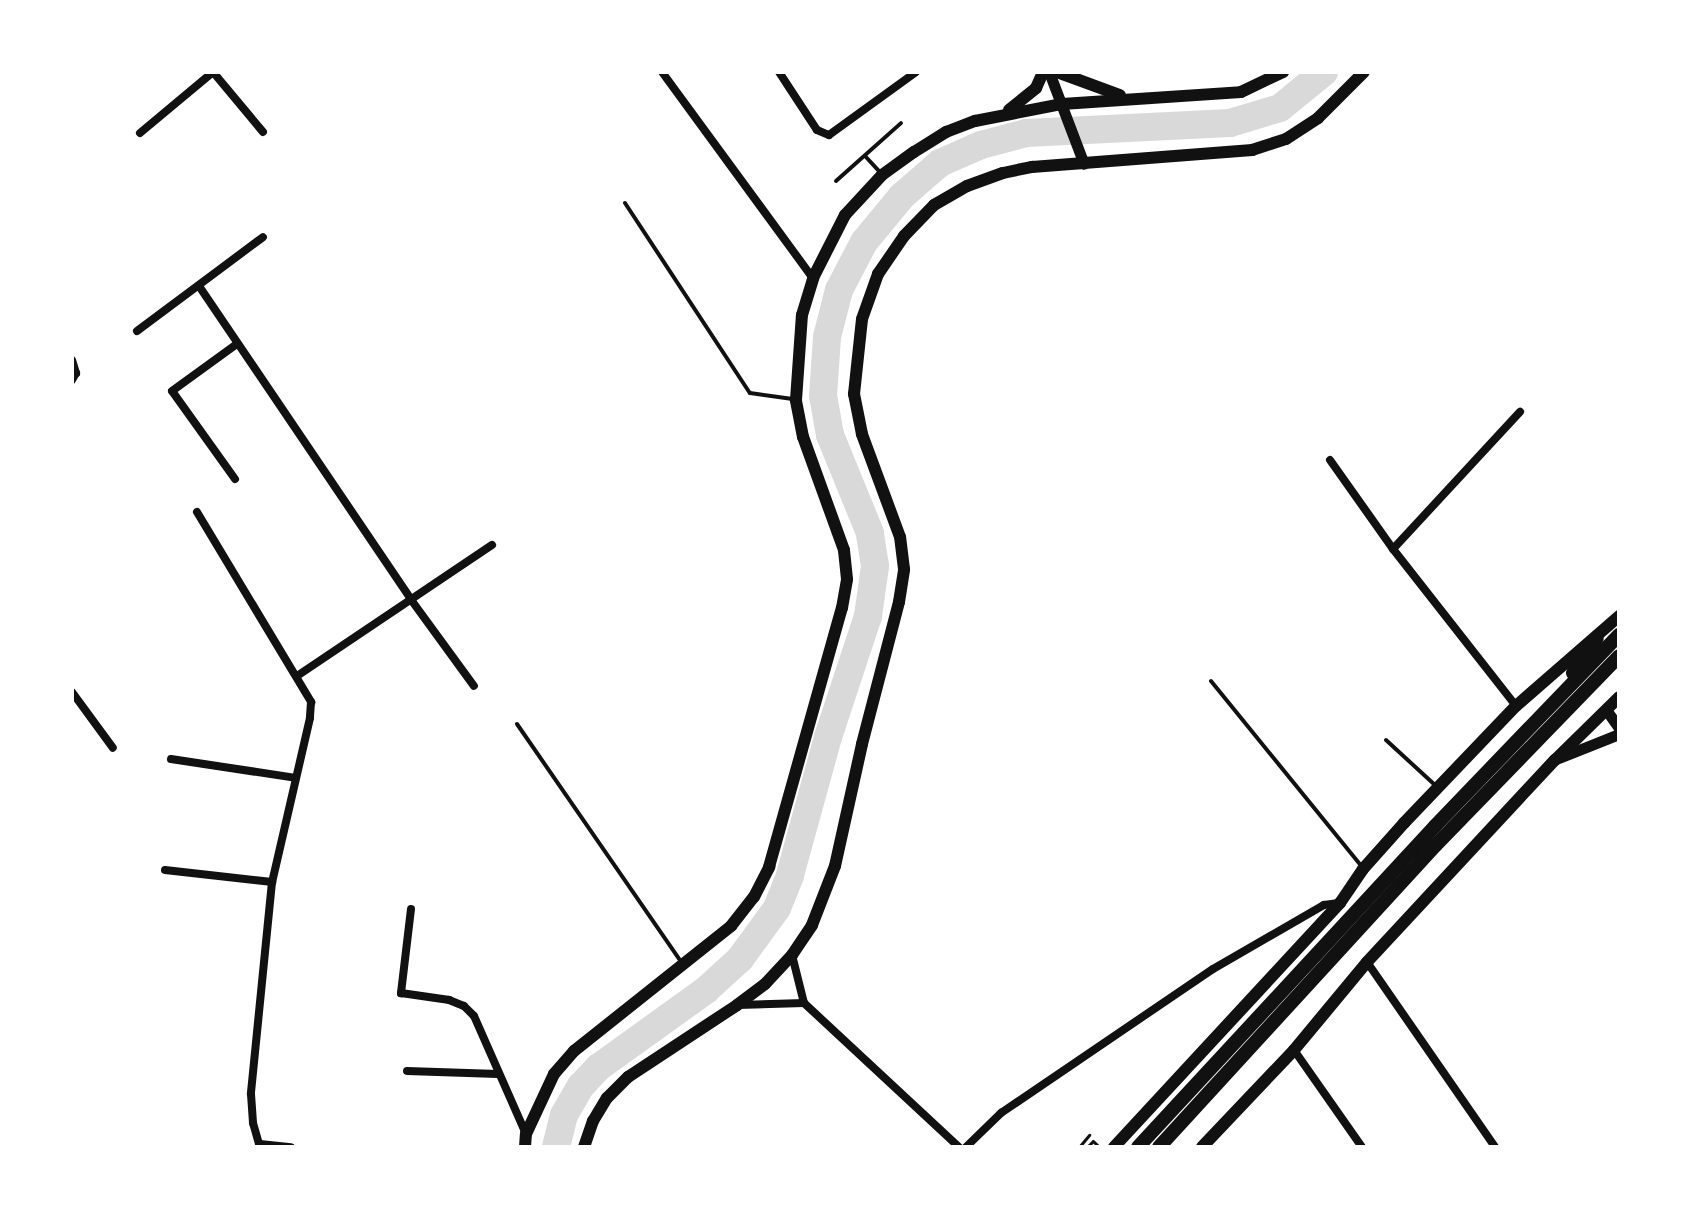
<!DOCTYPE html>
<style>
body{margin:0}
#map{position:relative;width:1691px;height:1219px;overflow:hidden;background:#fff;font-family:"Noto Sans",sans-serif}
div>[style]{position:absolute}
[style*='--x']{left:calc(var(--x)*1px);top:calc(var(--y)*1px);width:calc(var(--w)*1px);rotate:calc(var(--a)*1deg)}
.river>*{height:28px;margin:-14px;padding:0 14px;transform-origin:14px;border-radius:14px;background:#d9d9d9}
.path>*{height:3px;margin:-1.5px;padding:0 1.5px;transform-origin:1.5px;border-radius:1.5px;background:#111}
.service>*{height:4px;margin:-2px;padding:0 2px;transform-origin:2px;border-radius:2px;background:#111}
.minor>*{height:8px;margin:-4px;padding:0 4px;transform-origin:4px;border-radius:4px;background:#111}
.tertiary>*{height:11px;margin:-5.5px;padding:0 5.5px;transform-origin:5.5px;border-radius:5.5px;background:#111}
.secondary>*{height:12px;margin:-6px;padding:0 6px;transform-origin:6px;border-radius:6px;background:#111}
.trunk>*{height:14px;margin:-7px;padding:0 7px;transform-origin:7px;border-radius:7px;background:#111}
span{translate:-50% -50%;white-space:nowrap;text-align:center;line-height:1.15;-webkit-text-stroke:8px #fff;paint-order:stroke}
.frame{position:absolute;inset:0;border:74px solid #fff;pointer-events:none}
</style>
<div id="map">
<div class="river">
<i style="--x:556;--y:1147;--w:33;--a:-76"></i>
<i style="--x:564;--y:1115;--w:34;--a:-60"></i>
<i style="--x:581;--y:1086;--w:26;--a:-47"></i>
<i style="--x:599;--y:1067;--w:132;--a:-35.7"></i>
<i style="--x:706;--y:990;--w:46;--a:-42.4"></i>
<i style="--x:740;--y:959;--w:63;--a:-54"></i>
<i style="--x:777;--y:908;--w:35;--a:-68"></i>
<i style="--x:790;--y:875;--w:143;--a:-74.6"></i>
<i style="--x:828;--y:737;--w:127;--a:-71.7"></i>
<i style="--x:868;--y:616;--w:50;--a:-82"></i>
<i style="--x:875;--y:566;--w:33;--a:-99"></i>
<i style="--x:870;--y:533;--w:106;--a:-112.2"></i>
<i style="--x:830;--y:435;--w:40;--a:-100"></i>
<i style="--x:823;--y:396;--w:59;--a:-86.1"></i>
<i style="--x:827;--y:337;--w:49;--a:-75.7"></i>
<i style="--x:839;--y:290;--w:54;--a:-62.5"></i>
<i style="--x:864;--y:242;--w:60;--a:-50.4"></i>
<i style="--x:902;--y:196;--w:50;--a:-41"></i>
<i style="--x:940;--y:163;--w:45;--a:-23.7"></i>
<i style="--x:981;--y:145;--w:47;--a:-14.9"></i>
<i style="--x:1026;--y:133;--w:204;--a:-2.8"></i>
<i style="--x:1230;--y:123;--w:52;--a:-16.7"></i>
<i style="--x:1280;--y:108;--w:57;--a:-39.3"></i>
</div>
<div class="path">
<i style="--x:1079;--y:1147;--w:16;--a:-50"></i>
<i style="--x:1087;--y:1147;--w:8;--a:-45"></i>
<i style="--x:1093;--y:1141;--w:8;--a:45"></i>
</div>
<div class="service">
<i style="--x:865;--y:156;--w:23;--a:47"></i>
<i style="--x:836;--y:181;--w:87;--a:-41.7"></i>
<i style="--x:625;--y:203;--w:227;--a:56.7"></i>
<i style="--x:750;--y:393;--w:43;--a:7.9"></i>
<i style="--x:1211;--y:681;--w:240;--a:50.9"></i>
<i style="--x:517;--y:724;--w:290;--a:55.4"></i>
<i style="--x:1386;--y:740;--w:68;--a:42.6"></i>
</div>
<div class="minor">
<i style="--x:213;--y:72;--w:78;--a:50.2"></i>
<i style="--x:662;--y:72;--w:255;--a:53.8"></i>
<i style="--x:779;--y:72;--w:69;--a:56.8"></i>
<i style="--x:817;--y:130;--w:13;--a:23"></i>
<i style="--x:829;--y:135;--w:107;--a:-35.9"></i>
<i style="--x:140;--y:133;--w:95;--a:-39.9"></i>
<i style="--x:199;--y:286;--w:380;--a:55.9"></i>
<i style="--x:412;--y:601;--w:105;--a:53.9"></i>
<i style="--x:137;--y:331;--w:157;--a:-36.7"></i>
<i style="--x:72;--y:360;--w:14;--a:73"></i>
<i style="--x:76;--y:373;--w:8;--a:120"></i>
<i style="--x:1330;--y:460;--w:109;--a:54.7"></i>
<i style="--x:1393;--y:549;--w:199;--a:51.9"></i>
<i style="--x:235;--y:479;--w:108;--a:-125.6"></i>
<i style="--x:172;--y:391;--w:80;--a:-35.9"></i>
<i style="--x:197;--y:512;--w:222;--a:59"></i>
<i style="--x:311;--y:702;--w:16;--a:94"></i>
<i style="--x:310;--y:718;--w:168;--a:103"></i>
<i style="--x:272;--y:882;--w:213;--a:95.7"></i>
<i style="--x:251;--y:1094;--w:29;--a:86"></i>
<i style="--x:253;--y:1123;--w:25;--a:74"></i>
<i style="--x:1393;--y:549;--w:187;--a:-47.2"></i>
<i style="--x:297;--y:676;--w:235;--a:-33.9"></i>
<i style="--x:72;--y:692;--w:69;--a:53.8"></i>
<i style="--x:171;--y:759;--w:126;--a:8.6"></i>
<i style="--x:165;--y:870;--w:108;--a:6.4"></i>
<i style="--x:411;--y:909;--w:85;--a:96.8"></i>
<i style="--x:401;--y:993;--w:49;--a:8.3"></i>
<i style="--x:449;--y:1000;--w:16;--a:22"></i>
<i style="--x:464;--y:1006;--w:14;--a:45"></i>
<i style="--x:474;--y:1016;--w:129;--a:66.2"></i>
<i style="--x:792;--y:955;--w:49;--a:76"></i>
<i style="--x:804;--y:1003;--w:212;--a:42.9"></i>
<i style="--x:1367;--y:962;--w:225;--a:55.3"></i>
<i style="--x:737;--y:1005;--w:67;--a:-1.7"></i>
<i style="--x:1294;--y:1050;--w:118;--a:55"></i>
<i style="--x:407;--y:1071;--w:91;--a:1.9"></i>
<i style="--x:260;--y:1144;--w:31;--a:6"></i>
<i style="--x:966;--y:1147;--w:49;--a:-44.2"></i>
<i style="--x:1001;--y:1113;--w:256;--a:-34.2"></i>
<i style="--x:1213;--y:969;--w:128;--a:-30"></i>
<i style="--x:1324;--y:905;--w:15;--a:-8"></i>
</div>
<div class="tertiary">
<i style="--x:1049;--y:72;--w:98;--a:69.2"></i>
<i style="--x:1607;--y:711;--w:21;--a:55"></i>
<i style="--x:1556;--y:759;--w:68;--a:-21.6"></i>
</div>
<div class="secondary">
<i style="--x:1057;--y:72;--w:67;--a:20.1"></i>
<i style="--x:1009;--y:110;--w:35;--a:-39"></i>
<i style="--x:1036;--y:88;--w:17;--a:-66"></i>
<i style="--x:525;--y:1147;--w:13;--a:-86"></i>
<i style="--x:526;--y:1134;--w:66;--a:-65"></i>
<i style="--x:554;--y:1074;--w:30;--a:-49"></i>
<i style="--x:574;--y:1051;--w:201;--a:-38.5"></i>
<i style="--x:731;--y:926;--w:37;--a:-52"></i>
<i style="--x:754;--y:897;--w:34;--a:-63"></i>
<i style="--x:769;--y:867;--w:269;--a:-74.3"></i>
<i style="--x:842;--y:608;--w:29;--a:-80"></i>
<i style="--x:847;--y:579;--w:29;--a:-96"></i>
<i style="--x:844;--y:550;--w:120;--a:-109.9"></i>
<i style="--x:803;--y:437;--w:38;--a:-101"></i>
<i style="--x:796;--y:400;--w:85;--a:-86"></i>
<i style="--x:802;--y:315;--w:39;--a:-73"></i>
<i style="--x:813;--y:278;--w:71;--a:-63.1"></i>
<i style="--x:845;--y:215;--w:54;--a:-47.2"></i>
<i style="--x:882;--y:175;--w:39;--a:-36"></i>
<i style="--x:914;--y:152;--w:38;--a:-32"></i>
<i style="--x:946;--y:132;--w:31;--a:-21"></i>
<i style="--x:975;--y:121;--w:89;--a:-11.1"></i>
<i style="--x:1062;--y:104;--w:179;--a:-3.8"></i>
<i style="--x:1241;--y:92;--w:47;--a:-25.5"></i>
<i style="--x:584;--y:1147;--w:28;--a:-71"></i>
<i style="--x:593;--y:1121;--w:27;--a:-59"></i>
<i style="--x:607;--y:1098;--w:30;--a:-45"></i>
<i style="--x:628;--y:1077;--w:131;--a:-33.4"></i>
<i style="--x:737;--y:1005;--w:35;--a:-37"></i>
<i style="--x:765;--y:984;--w:40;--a:-47"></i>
<i style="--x:792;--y:955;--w:36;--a:-56"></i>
<i style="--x:812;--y:925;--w:63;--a:-68.7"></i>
<i style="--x:835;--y:866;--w:125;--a:-77.5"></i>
<i style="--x:862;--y:744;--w:147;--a:-75.4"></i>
<i style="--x:899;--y:602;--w:33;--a:-81"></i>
<i style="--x:904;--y:569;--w:32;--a:-97"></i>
<i style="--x:900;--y:537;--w:110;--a:-110.3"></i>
<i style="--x:862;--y:434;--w:41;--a:-101.3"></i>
<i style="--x:854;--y:394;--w:75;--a:-83.9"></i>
<i style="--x:862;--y:319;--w:48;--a:-70.4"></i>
<i style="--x:878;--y:274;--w:46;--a:-55.6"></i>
<i style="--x:904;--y:236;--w:43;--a:-45.9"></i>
<i style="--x:934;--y:205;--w:38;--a:-30"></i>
<i style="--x:967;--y:186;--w:38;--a:-20"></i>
<i style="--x:1003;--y:173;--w:30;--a:-12"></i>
<i style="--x:1032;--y:167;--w:221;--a:-4.4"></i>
<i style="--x:1252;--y:150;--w:36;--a:-18"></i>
<i style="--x:1286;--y:139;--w:38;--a:-33"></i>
<i style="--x:1318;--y:118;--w:65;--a:-45"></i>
<i style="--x:1114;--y:1147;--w:333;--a:-47.2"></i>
<i style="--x:1340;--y:903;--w:41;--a:-55.9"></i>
<i style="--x:1363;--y:869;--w:62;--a:-48.3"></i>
<i style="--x:1404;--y:823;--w:162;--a:-46.3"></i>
<i style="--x:1516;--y:706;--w:137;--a:-41.1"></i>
<i style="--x:1202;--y:1147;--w:134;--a:-46.5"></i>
<i style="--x:1294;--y:1050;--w:114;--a:-50.3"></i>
<i style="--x:1367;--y:962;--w:276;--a:-47.1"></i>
<i style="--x:1555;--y:760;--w:90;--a:-44.5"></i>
</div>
<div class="trunk">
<i style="--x:1573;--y:673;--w:42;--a:-55.6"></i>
<i style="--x:1138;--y:1147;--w:437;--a:-47.2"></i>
<i style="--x:1435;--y:826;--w:265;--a:-46.1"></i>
<i style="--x:1159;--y:1147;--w:410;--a:-47.5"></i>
<i style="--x:1436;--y:845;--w:263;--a:-45.9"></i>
</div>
<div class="frame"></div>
</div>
